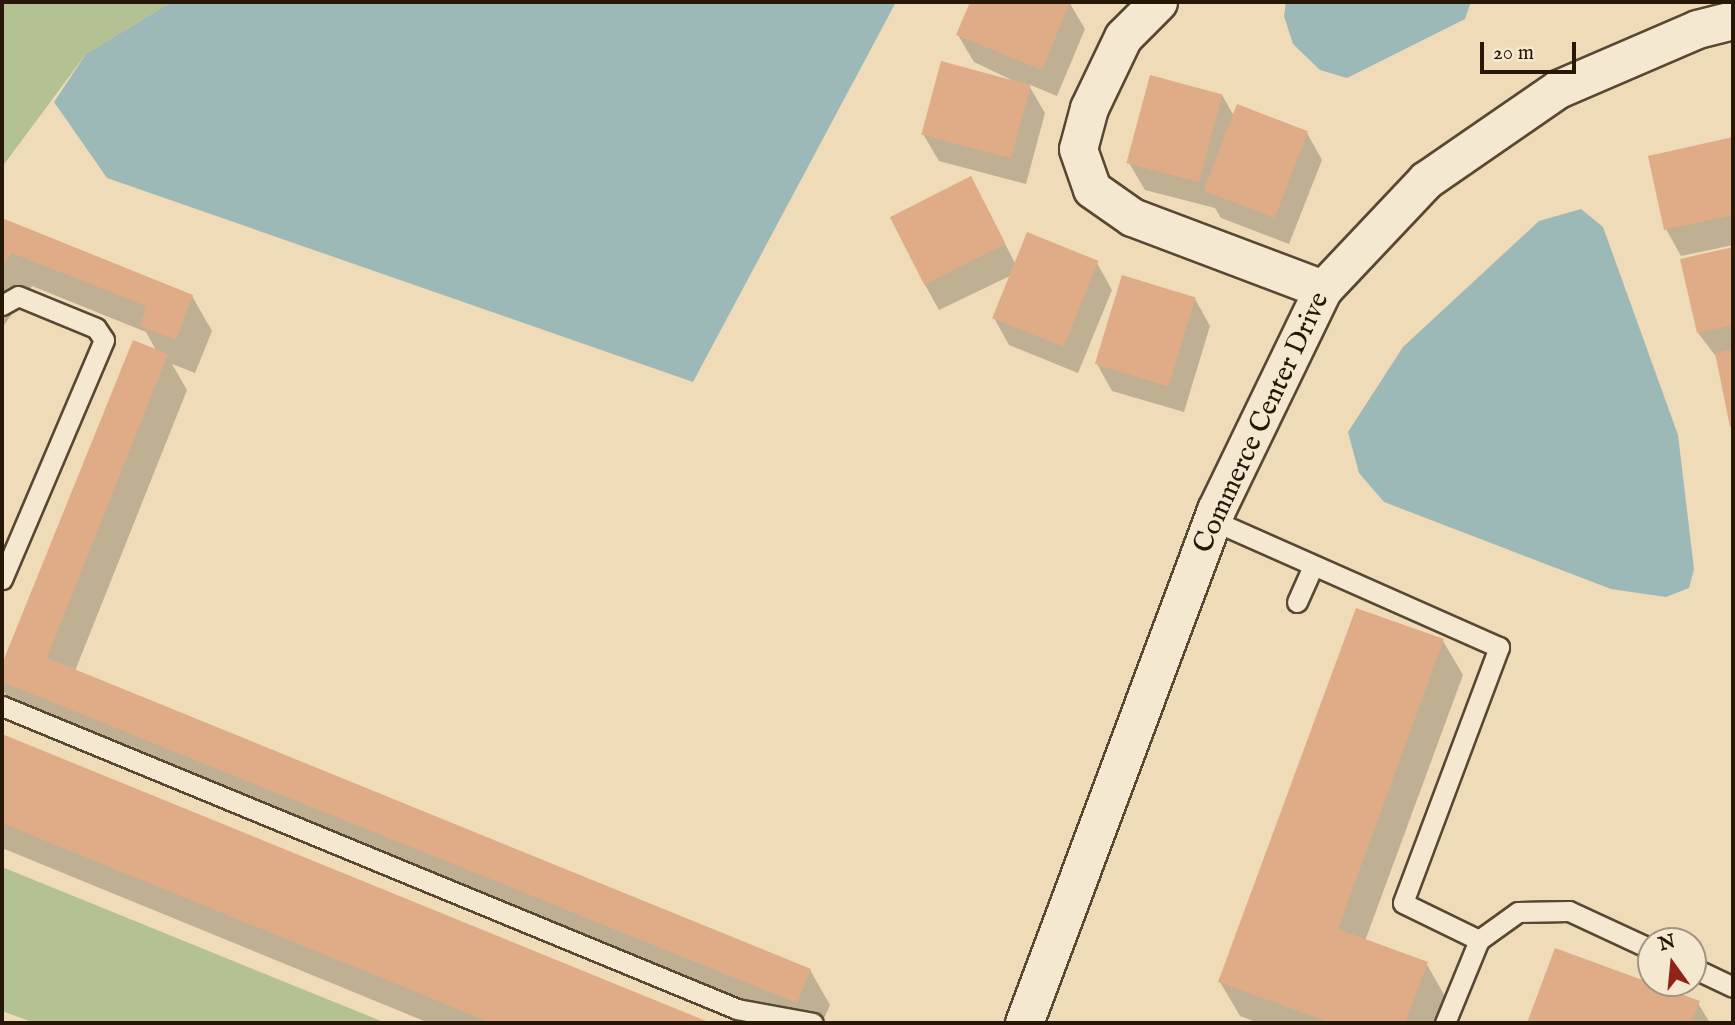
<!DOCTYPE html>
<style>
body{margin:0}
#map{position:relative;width:1735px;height:1025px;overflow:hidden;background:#efdbb8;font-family:"IM FELL English",serif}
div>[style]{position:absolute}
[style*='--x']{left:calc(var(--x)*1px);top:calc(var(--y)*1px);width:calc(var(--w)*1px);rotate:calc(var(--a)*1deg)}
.green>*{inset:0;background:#b4c193}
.water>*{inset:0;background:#9cb9b7}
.shadow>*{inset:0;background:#0003}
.building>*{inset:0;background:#e0ac88;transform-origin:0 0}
.roads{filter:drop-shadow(2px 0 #584832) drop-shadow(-2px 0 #584832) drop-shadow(0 2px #584832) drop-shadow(0 -2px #584832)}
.service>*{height:19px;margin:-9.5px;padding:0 9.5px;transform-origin:9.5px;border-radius:9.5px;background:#f5e8d1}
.minor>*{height:37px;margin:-18.5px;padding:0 18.5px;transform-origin:18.5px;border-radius:18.5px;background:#f5e8d1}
span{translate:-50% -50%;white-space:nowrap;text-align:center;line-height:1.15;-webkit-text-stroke:5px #f5e8d1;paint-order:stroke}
.street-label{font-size:28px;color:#261706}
.frame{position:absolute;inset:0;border:4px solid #261706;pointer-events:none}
.north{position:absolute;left:1637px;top:927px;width:70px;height:70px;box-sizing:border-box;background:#f5e8d1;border:2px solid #a29480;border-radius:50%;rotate:345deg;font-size:19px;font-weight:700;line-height:28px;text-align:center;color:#261706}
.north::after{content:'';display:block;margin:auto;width:24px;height:32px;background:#8f2418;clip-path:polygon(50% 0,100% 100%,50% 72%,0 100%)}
.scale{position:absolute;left:1480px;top:42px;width:96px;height:32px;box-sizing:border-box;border:4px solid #261706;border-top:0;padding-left:9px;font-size:21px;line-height:24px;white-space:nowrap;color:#261706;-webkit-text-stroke:5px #f5e8d1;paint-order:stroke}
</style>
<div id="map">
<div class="green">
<i style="clip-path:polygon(2px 2px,171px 2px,86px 54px,2px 167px)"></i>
<i style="clip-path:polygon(2px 867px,386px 1023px,35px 1023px,2px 1011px)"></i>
</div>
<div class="water">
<i style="clip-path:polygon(171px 2px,896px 2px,693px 382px,107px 178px,54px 102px,86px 54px)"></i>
<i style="clip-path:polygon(1286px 2px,1471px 2px,1465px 19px,1347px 78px,1320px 70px,1293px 44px,1284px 16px)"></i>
<i style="clip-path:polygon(1581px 209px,1603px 227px,1678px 435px,1694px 569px,1689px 588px,1666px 597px,1611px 589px,1384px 502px,1359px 473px,1348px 432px,1403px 347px,1539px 221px)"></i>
</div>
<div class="shadow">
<i style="clip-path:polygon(972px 2px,1069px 2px,1085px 29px,1057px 96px,1028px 84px,1045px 113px,1026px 184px,939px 161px,923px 134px,1020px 84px,974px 62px,958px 35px)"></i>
<i style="clip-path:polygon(1222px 95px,1234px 116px,1307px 133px,1322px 160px,1289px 244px,1221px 218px,1215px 208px,1145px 190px,1129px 163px)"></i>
<i style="clip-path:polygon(1733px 139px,1733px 245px,1681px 256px,1666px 229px,1650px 157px)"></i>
<i style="clip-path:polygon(971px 178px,1016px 265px,1097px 263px,1112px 290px,1078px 373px,1009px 345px,994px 318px,1012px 275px,939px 310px,924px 283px,891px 217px)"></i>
<i style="clip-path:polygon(2px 220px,192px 296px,212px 331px,195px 373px,172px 364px,187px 390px,75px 671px,810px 970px,830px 1005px,822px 1023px,784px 1023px,17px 714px,2px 688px,2px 669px,134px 342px,157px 352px,146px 332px,32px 286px,2px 328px)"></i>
<i style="clip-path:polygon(1733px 249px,1733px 430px,1718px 359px,1698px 333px,1682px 260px)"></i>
<i style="clip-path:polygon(1195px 299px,1210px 326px,1184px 412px,1112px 391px,1097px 364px)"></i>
<i style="clip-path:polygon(1443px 641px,1463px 675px,1365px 941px,1426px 963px,1446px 998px,1437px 1023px,1259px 1023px,1240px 1016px,1220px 982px)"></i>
<i style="clip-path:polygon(2px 736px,706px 1023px,429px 1023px,2px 848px)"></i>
<i style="clip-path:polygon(1556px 950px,1698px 1003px,1710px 1023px,1528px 1023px)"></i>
</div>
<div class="building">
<i style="clip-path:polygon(970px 2px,1070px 2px,1042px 70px,956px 35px)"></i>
<i style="left:941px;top:61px;width:93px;height:76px;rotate:15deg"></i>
<i style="left:1150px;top:75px;width:75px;height:91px;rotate:15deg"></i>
<i style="left:1237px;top:104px;width:76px;height:93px;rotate:21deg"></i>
<i style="clip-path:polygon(1733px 137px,1733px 215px,1664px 230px,1648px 156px)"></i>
<i style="left:971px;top:176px;width:76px;height:91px;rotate:63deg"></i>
<i style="clip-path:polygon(2px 218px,193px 295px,176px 340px,140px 326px,146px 306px,12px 253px,2px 267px)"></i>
<i style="left:1027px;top:232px;width:77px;height:93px;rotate:22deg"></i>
<i style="clip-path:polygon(1733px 247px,1733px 325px,1697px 333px,1680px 259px)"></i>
<i style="left:1122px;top:275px;width:77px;height:93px;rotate:17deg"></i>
<i style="clip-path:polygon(133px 340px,168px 354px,47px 658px,811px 969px,797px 1003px,2px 682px,2px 664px)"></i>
<i style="clip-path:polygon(1733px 349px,1733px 426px,1730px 427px,1715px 353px)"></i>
<i style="clip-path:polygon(1356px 608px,1444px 639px,1338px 929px,1428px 962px,1405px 1023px,1332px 1023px,1218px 982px)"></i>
<i style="clip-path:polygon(2px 734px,711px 1023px,492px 1023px,2px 823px)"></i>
<i style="clip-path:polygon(1555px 948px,1700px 1001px,1691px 1023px,1527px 1023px)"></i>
</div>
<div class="roads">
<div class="service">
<i style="--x:2;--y:305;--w:18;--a:-29"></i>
<i style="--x:18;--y:296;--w:84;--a:22.3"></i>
<i style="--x:96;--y:328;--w:14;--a:56"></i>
<i style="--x:104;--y:340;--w:260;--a:113.1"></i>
<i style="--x:1212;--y:520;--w:314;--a:23.9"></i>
<i style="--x:1499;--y:647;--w:273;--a:110.6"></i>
<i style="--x:1403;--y:903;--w:85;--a:26"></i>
<i style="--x:1479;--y:940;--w:90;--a:112.3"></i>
<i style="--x:1297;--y:602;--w:39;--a:-66"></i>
<i style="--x:2;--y:706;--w:795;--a:22.4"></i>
<i style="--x:737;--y:1009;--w:77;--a:10.4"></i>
<i style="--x:1479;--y:940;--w:48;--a:-35.7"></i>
<i style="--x:1518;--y:912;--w:51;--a:-1.1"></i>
<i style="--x:1569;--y:911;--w:90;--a:24.9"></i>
<i style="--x:1693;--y:968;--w:44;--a:25.4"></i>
</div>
<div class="minor">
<i style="--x:1158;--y:2;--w:49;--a:135"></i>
<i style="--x:1123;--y:37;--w:79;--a:115.6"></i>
<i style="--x:1089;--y:108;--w:42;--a:105"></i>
<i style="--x:1078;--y:149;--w:42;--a:70.7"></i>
<i style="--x:1092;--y:189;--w:49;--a:35"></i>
<i style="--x:1132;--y:217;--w:204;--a:20.7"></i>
<i style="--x:1024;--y:1023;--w:548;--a:-69.48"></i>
<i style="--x:1216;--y:510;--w:246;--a:-64.2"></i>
<i style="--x:1323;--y:289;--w:150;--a:-46.6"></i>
<i style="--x:1426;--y:180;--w:160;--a:-34.6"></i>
<i style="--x:1558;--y:89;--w:151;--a:-23.3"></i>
<i style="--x:1697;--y:29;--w:37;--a:-14"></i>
</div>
</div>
<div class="street-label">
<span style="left:1262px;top:423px;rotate:-65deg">Commerce Center Drive</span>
</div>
<div class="frame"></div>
<div class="north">N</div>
<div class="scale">20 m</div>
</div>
